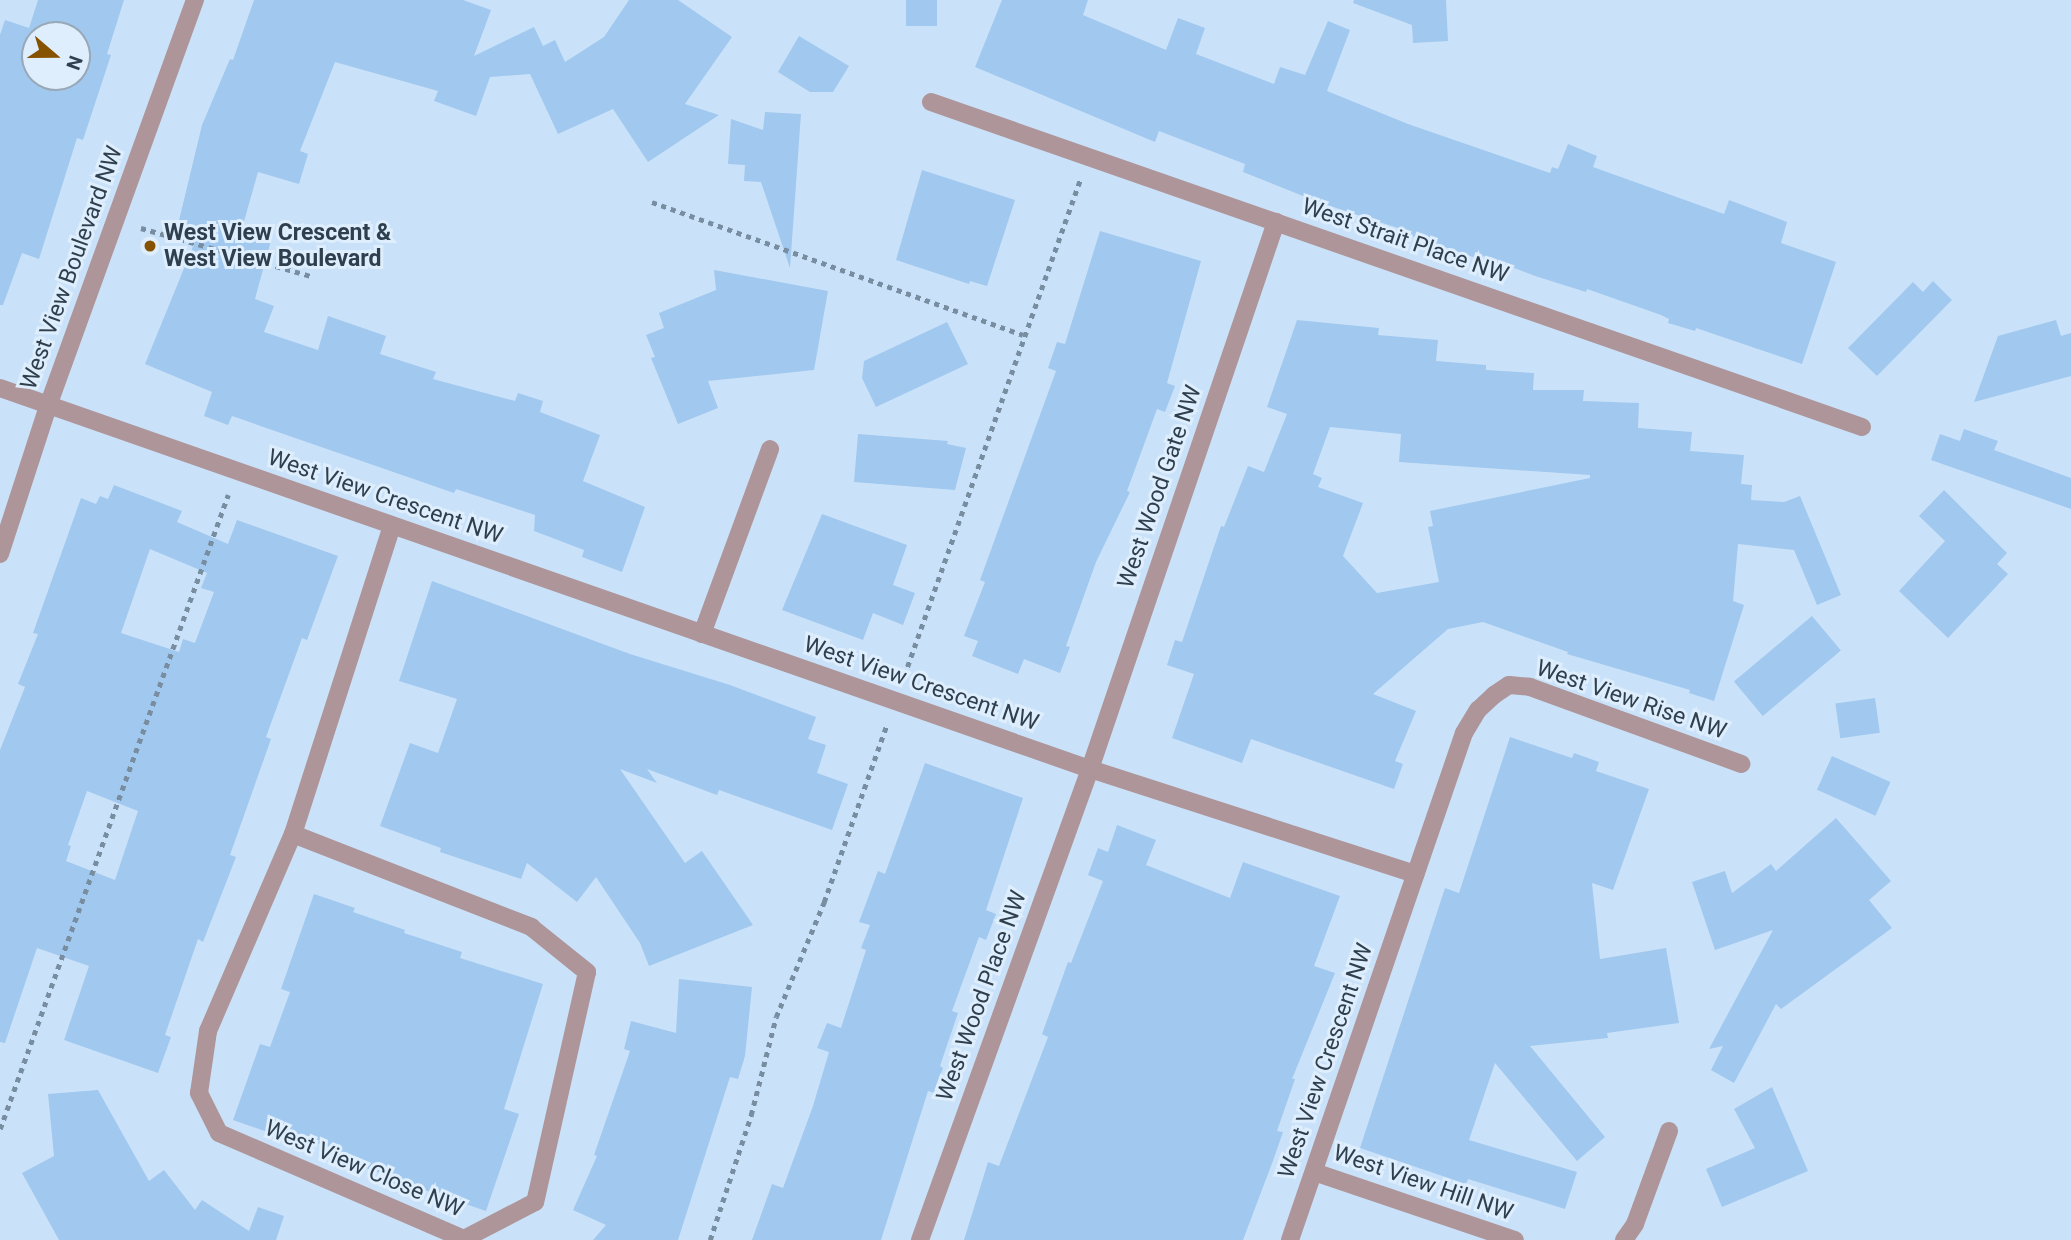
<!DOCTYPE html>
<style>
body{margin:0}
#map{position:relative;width:2071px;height:1240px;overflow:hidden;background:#cae2f9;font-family:Roboto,sans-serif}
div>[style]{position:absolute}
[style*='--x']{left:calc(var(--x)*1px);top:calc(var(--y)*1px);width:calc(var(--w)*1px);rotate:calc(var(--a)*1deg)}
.building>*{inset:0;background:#a1c8ee;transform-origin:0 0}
.path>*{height:4.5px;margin-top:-2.25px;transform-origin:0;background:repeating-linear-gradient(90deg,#798da0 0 5px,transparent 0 10px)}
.minor>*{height:18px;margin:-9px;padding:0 9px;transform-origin:9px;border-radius:9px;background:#ae9599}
.dots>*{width:19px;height:19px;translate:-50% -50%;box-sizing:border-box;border:4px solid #deeefd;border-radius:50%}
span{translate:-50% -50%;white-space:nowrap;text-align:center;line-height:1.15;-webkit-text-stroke:6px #deeefd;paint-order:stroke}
.poi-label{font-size:23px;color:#2f3f4e;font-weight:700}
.left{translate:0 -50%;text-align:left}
.street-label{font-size:23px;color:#2f3f4e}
.north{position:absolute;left:21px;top:21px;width:70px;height:70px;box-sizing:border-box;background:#deeefd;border:2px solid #98a8b7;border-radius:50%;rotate:110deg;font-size:19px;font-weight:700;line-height:28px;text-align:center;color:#2f3f4e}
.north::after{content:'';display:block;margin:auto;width:24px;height:32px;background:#875200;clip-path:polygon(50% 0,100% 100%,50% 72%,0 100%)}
</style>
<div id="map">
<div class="building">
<i style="clip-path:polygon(evenodd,38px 0,124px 0,107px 54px,111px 55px,83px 140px,77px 138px,39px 259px,22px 253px,3px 305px,0 305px,0 35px,5px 20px,29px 28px,38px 0,35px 35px,77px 35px,77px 77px,35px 77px,35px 35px)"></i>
<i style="clip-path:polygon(254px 0,463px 0,491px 10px,474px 56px,534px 27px,543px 46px,555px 40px,565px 62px,604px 37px,629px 0,678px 0,732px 37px,685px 104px,719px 115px,648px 162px,613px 109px,558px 134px,530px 74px,490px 77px,476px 116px,434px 101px,438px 91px,335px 62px,300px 151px,308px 154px,299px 184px,258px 172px,243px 225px,273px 233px,255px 299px,274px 306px,264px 332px,318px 350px,328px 316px,386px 336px,380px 354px,436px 372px,433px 379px,515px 401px,518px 393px,543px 401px,540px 412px,600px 435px,583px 481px,645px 507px,622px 572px,582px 557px,584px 550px,534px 531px,535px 515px,456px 489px,454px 493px,232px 416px,228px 425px,204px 416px,212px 392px,145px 364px,196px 239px,176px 233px,202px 125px,230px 59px,233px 60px)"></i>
<i style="left:906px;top:0;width:31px;height:26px"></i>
<i style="clip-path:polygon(1002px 0,1088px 0,1083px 15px,1166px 50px,1178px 18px,1205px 28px,1196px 54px,1274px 84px,1280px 67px,1305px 75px,1328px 21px,1350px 30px,1327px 91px,1408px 124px,1550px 173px,1552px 167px,1558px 169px,1568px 144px,1597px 156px,1593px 167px,1724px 214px,1729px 200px,1787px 222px,1781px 243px,1836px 262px,1802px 364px,1696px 328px,1695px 331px,1668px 323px,1669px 319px,1661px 315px,1587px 289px,1586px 292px,1535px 276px,1483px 256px,1482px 260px,1406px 234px,1407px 231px,1318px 202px,1243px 172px,1245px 164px,1159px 131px,1155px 142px,975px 67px)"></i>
<i style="clip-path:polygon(1354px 0,1446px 0,1448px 41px,1413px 43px,1412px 25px,1353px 3px)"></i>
<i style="clip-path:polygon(799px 36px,849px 66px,833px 92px,810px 92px,778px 72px)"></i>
<i style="clip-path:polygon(765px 112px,801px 114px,790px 268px,761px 182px,744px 181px,745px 165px,728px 164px,731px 119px,763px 130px)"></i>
<i style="clip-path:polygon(922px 170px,1015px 200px,987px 286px,970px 281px,969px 284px,896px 260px)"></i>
<i style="clip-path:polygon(1100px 231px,1201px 261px,1167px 383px,1175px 386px,1165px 412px,1157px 409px,1127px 491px,1130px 492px,1096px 562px,1066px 646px,1070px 647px,1060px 673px,1024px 659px,1018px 674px,972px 656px,978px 641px,964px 636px,985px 582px,980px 580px,1056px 371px,1048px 368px,1057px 342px,1065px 344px)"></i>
<i style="clip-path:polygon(714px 270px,828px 291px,814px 370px,708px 381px,718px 408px,678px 424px,651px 358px,655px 357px,646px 335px,664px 328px,659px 313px,716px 290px)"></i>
<i style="clip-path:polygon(1933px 281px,1952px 300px,1877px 376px,1848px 348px,1913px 282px,1923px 292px)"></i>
<i style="clip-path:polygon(evenodd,1297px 320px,1379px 328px,1378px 335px,1438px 340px,1436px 361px,1486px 365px,1486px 370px,1534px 373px,1533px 390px,1584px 390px,1583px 401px,1639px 403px,1638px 428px,1692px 432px,1690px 451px,1744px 455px,1741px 484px,1752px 485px,1751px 500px,1784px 502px,1800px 496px,1841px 595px,1817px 605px,1794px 550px,1738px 544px,1733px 601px,1744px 605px,1714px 701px,1689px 693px,1690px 690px,1567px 654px,1568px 652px,1483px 622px,1448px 629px,1373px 694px,1416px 711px,1395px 761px,1403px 764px,1394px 789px,1251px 739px,1242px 763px,1172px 738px,1194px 674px,1167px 665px,1175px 640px,1182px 642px,1221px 526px,1224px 527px,1248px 466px,1264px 472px,1287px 414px,1267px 407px,1297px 320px,1330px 427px,1401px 434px,1399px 462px,1590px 475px,1590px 478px,1430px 511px,1433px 526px,1428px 527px,1439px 582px,1377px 593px,1343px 556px,1363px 503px,1318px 487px,1322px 478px,1313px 474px,1330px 427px)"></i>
<i style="clip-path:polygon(2056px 320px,2061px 336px,2071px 333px,2071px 376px,1974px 402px,1998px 336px)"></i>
<i style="clip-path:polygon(947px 322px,968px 364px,876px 407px,862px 378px,864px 361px)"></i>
<i style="clip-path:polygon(1964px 429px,1998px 441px,1994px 450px,2071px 478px,2071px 509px,1931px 460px,1940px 434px,1960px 441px)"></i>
<i style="clip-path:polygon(858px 434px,948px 441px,947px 444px,966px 448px,955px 490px,854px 482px)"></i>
<i style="clip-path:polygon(evenodd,114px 485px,182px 511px,177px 522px,228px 544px,237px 520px,338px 556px,307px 640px,302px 638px,266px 737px,271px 739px,230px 855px,236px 857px,203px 942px,198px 939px,165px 1035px,171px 1037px,158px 1073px,64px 1040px,89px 966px,37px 948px,5px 1043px,0 1042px,0 750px,25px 687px,18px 684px,38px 634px,33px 633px,81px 498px,96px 504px,100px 496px,108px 499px,114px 485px,150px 549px,207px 573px,201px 588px,214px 592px,195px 643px,183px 639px,179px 652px,121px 633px,150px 549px,114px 485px,87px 791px,138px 811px,115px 880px,66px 861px,71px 846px,68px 845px,87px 791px)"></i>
<i style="clip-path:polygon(1944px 490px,2007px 553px,1997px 564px,2008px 574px,1948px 638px,1899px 591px,1945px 541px,1919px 516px)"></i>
<i style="clip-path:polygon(822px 514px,907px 545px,893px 585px,915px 593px,903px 625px,873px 613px,863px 640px,782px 610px)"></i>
<i style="clip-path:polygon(432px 581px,630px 654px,730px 685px,816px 717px,808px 739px,826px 745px,817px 773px,848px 784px,832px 830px,719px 790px,717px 795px,647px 769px,657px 783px,620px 769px,685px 863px,702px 851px,753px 925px,649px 966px,640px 943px,596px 877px,577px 902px,527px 863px,521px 879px,440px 852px,441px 848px,380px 826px,410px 743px,438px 753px,457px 699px,399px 681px)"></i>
<i style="left:1812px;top:616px;width:45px;height:102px;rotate:50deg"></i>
<i style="left:1875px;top:698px;width:35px;height:40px;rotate:82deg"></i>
<i style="clip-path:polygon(1510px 737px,1572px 758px,1574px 753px,1599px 762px,1596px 771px,1649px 789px,1613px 890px,1592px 883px,1600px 959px,1666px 948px,1679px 1023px,1607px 1033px,1608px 1038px,1530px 1046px,1605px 1137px,1577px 1161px,1495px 1063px,1469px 1140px,1577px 1172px,1565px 1209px,1468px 1179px,1466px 1184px,1360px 1148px,1445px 888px,1459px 893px)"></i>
<i style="left:1832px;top:756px;width:64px;height:37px;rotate:24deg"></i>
<i style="clip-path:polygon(925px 763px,1023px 798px,986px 910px,996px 914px,986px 940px,979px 937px,952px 1011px,958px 1013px,940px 1066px,943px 1068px,934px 1093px,928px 1091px,881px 1240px,752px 1240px,772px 1184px,783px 1188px,813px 1106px,829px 1052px,817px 1048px,827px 1023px,841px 1028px,866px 950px,861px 948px,870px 925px,859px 922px,878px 871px,885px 874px)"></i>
<i style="clip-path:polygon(1836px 818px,1891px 881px,1869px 900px,1892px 928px,1781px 1009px,1776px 1004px,1734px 1083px,1711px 1070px,1723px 1046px,1709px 1049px,1773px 930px,1715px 950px,1692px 882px,1725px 871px,1732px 893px,1771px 864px,1776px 871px)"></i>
<i style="clip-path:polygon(1117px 825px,1156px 840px,1146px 865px,1230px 898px,1243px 862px,1340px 896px,1314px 966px,1335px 973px,1292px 1079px,1295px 1079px,1277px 1131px,1283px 1132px,1274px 1158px,1243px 1240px,964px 1240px,988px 1162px,999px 1166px,1048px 1037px,1042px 1034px,1068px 962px,1071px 963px,1103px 881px,1088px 875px,1098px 848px,1108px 852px)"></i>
<i style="clip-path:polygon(314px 894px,355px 908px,353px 912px,405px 930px,404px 933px,462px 952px,460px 958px,543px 984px,504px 1109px,519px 1114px,486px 1211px,416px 1187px,415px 1193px,390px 1186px,392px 1177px,334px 1157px,337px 1150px,284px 1131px,282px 1137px,233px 1120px,260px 1044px,270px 1047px,290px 992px,281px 989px)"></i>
<i style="clip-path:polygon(679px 979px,752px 987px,745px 1056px,738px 1079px,730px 1077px,678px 1240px,593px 1240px,606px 1225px,573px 1210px,597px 1156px,594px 1155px,630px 1051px,624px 1049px,631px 1021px,676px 1033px)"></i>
<i style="clip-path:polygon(1772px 1087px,1808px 1171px,1722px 1207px,1706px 1169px,1755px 1148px,1734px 1109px)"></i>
<i style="clip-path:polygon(98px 1090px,149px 1181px,164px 1170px,195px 1210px,202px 1200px,249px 1231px,258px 1207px,284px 1216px,276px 1240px,59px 1240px,22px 1173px,54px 1156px,48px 1094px)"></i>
</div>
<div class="path">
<i style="--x:652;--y:202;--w:394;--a:19.7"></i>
<i style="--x:141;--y:228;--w:177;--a:15.8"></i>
<i style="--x:904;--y:676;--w:526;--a:-70.46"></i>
<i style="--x:0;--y:1129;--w:674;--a:-70.22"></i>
<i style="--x:710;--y:1240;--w:132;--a:-71.8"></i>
<i style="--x:751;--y:1115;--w:101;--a:-75.7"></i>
<i style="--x:776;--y:1017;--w:125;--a:-67.3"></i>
<i style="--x:824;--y:902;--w:189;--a:-70.5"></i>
</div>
<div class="minor">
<i style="--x:931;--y:102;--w:986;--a:19.24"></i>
<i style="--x:0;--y:388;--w:1155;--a:19.27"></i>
<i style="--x:1090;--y:769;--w:342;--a:17.9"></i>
<i style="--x:0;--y:554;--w:156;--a:-72"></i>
<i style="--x:48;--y:406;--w:432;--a:-70.1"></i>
<i style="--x:702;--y:634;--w:197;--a:-69.8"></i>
<i style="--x:293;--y:834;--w:256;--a:21.3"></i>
<i style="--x:531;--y:927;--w:72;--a:38.8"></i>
<i style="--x:587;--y:972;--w:236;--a:102.7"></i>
<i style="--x:535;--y:1202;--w:80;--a:152.5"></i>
<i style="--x:464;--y:1239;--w:267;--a:-156.6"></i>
<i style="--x:219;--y:1133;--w:45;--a:-116.6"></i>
<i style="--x:199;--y:1093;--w:63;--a:-81.7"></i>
<i style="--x:208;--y:1031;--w:215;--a:-66.7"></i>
<i style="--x:293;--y:834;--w:324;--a:-72.2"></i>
<i style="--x:1314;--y:1172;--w:212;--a:18.7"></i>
<i style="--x:920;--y:1240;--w:501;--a:-70.15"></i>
<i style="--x:1090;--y:769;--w:578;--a:-71.22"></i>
<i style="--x:1290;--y:1240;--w:536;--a:-71.06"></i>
<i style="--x:1464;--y:733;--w:27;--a:-59"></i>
<i style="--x:1478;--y:710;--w:22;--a:-43"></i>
<i style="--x:1494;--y:695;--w:18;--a:-34"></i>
<i style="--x:1509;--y:685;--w:21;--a:5"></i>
<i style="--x:1530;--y:687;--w:225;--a:20"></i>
<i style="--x:1624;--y:1240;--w:19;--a:-55"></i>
<i style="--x:1635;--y:1224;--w:99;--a:-69.9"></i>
</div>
<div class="dots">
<i style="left:150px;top:246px;background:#875200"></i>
</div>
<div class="poi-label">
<span class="left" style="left:164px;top:246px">West View Crescent &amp;<br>West View Boulevard</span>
</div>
<div class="street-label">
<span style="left:1405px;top:241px;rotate:19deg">West Strait Place NW</span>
<span style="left:72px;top:268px;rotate:-70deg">West View Boulevard NW</span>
<span style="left:1160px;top:487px;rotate:-71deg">West Wood Gate NW</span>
<span style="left:385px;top:497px;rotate:19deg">West View Crescent NW</span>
<span style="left:921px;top:684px;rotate:19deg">West View Crescent NW</span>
<span style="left:1631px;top:700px;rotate:19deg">West View Rise NW</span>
<span style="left:982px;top:996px;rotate:-70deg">West Wood Place NW</span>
<span style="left:1326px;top:1061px;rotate:-71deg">West View Crescent NW</span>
<span style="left:364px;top:1169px;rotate:23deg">West View Close NW</span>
<span style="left:1423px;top:1183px;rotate:19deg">West View Hill NW</span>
</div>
<div class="north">N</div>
</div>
